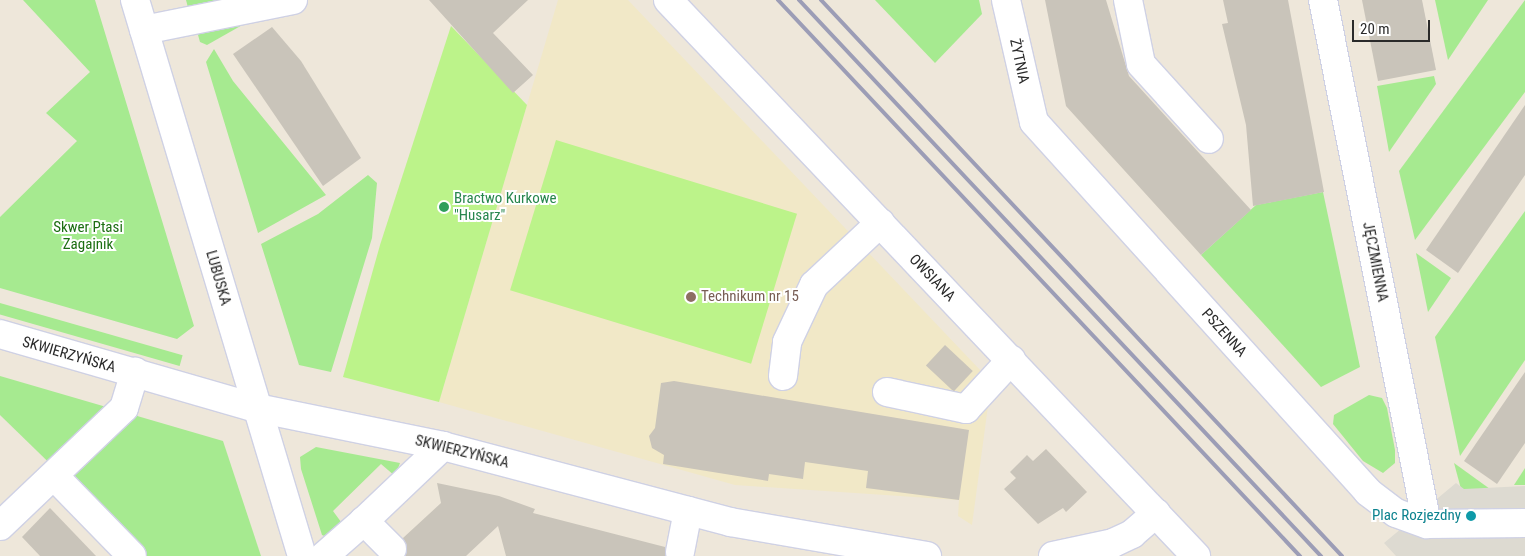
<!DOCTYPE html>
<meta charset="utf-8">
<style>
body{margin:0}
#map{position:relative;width:1525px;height:556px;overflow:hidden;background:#eee7da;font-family:"Roboto Condensed",sans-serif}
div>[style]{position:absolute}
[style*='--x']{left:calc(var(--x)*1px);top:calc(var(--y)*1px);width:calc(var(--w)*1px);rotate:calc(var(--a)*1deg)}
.education>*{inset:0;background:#f1e8c7}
.green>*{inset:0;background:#a6ea90;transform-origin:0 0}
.pitch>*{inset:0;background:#bcf38a;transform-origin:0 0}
.plaza>*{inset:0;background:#dddad1}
.building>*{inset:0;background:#c9c4ba;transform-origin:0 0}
.roads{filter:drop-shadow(1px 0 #cfd1e4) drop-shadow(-1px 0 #cfd1e4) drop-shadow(0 1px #cfd1e4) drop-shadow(0 -1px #cfd1e4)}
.minor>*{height:28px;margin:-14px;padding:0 14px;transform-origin:14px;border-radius:14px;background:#fff}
.rail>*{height:4px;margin:-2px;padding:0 2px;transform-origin:2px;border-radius:2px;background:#9c9db6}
.dots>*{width:14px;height:14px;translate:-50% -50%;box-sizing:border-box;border:2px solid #fff;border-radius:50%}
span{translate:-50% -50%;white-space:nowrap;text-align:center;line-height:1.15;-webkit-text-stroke:4px #fff;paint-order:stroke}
.street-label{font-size:15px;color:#2a2a2a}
.leisure-label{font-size:15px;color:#27864d}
.left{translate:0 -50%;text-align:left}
.park-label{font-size:15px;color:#1c6e12}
.education-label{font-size:15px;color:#785e54}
.culture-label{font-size:15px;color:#0d838f}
.right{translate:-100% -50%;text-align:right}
.scale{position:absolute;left:1352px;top:20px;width:78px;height:22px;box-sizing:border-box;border:2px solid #2a2a2a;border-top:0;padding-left:6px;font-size:15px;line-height:18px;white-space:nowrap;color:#2a2a2a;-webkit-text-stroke:4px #fff;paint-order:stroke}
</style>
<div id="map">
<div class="education">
<i style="clip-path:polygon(558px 0,628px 0,1001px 392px,988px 406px,972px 525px,958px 516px,959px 500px,735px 485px,439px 402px)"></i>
</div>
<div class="green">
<i style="clip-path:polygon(23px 0,95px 0,194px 326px,177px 339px,0 288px,0 217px,77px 141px,46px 113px,90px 72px)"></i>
<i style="clip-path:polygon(186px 0,245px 0,190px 15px)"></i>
<i style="clip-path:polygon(875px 0,979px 0,982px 14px,935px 63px)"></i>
<i style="clip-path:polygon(1435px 0,1488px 0,1448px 60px)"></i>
<i style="clip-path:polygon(1525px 0,1525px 92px,1415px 240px,1399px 171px)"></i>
<i style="clip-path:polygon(258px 16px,207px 45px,200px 42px,196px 28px)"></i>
<i style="clip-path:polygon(214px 49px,233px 81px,326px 195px,258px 233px,206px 62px)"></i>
<i style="clip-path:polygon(1434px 76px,1436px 84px,1389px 152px,1377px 86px)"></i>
<i style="clip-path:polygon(368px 175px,377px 183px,372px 238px,331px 372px,299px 365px,261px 244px,318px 214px)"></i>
<i style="clip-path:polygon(1323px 192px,1360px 367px,1321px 387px,1201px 255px,1256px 205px)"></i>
<i style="clip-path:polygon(1525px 211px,1525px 360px,1460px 456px,1435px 337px)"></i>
<i style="clip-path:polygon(1416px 253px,1451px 278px,1428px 312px)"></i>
<i style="left:0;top:303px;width:190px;height:11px;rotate:16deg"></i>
<i style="clip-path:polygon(0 376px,223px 441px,261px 556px,145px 556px,0 415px)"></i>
<i style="clip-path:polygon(1369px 395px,1382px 398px,1387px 408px,1395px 450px,1395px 463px,1383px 473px,1363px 461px,1333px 424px,1334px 415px)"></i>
<i style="clip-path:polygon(316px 447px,400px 463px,395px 476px,381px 464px,333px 511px,344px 526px,327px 537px,322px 535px,301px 469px,300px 457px)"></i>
<i style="clip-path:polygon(1454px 463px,1490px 489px,1461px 489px)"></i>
<i style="clip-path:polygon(1525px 468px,1525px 485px,1514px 485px)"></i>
</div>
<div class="pitch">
<i style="clip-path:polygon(451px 26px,527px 105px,439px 402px,343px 377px,380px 245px)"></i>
<i style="left:556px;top:140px;width:252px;height:157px;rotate:17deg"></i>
</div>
<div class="plaza">
<i style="clip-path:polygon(1456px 483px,1464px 489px,1525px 486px,1525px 556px,1396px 556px,1384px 543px)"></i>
</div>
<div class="building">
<i style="clip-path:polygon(429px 0,528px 0,493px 33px,533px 75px,513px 93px)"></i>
<i style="clip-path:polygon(1045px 0,1106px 0,1129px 76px,1251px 210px,1201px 255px,1066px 106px)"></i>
<i style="clip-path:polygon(1223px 0,1288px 0,1324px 192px,1253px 206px,1246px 125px,1222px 24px,1228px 23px)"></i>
<i style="clip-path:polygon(1362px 0,1422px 0,1436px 70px,1378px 81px)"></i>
<i style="clip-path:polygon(272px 27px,301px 61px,361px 158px,323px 186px,233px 54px)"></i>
<i style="clip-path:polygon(1525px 105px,1525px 175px,1458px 273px,1426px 250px)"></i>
<i style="left:945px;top:345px;width:38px;height:28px;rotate:43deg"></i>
<i style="clip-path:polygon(1525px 372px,1525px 443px,1497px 484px,1464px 461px)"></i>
<i style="clip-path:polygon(674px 381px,969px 430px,959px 500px,866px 488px,868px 471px,805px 462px,803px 479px,769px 474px,768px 481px,663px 464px,664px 455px,652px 448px,649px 436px,655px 428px,661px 383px)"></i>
<i style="clip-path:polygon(1046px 449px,1087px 492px,1066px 512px,1063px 508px,1038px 524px,1004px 489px,1016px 478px,1010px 472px,1027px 455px,1033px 461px)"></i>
<i style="clip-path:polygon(437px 483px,499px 496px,535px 509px,533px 513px,665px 547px,665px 556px,506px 556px,498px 526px,466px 556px,405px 556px,403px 538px,441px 503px)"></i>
<i style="clip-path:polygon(50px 508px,96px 556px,40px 556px,22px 537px)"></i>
</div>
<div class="roads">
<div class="minor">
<i style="--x:135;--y:0;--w:581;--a:73.28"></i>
<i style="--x:668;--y:0;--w:767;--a:46.48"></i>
<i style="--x:1006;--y:0;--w:125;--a:77.1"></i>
<i style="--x:1034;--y:122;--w:498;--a:47.9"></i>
<i style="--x:1368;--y:492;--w:35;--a:37"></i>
<i style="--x:1396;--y:513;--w:33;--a:20"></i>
<i style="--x:1427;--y:524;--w:98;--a:-0.6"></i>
<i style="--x:1128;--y:0;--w:65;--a:78.5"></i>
<i style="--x:1141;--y:64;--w:101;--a:47.8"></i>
<i style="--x:1323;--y:0;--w:534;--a:78.77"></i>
<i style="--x:144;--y:30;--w:152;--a:-11.4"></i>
<i style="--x:0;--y:334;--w:267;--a:16.1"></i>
<i style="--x:257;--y:408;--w:190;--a:11.5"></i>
<i style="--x:443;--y:446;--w:297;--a:14.8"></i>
<i style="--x:730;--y:522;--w:200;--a:9.8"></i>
<i style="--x:783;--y:376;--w:34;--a:-83"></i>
<i style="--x:787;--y:342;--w:63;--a:-64.7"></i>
<i style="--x:814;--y:285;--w:91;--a:-43.2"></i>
<i style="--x:887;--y:392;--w:81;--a:12.1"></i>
<i style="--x:966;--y:409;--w:67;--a:-47.4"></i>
<i style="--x:55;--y:477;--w:110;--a:45.7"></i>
<i style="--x:0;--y:526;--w:171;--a:-43.6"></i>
<i style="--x:124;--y:408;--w:38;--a:-73"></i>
<i style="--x:392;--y:549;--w:40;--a:-135"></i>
<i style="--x:364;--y:521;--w:109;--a:-43.5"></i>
<i style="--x:680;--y:552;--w:42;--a:-79"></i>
<i style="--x:324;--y:556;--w:53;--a:-41.2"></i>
<i style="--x:1053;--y:556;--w:61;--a:-12.2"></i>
<i style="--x:1113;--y:543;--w:21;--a:-25"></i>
<i style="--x:1132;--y:534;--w:32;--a:-41"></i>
</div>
</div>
<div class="rail">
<i style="--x:778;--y:0;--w:763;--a:46.81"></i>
<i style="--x:799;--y:0;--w:763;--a:46.81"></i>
<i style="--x:821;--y:0;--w:762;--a:46.86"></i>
</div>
<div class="dots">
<i style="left:444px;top:207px;background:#2e9e5b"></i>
<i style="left:691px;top:297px;background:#8d6e63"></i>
<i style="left:1471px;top:516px;background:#0f9aa8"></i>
</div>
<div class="street-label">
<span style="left:1019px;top:61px;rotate:78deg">ŻYTNIA</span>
<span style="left:1375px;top:262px;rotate:79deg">JĘCZMIENNA</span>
<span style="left:218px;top:278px;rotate:74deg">LUBUSKA</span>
<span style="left:932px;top:278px;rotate:46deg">OWSIANA</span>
<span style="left:1224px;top:333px;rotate:48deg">PSZENNA</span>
<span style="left:69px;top:355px;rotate:16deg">SKWIERZYŃSKA</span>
<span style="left:462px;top:452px;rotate:14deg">SKWIERZYŃSKA</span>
</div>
<div class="leisure-label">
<span class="left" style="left:454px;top:207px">Bractwo Kurkowe<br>"Husarz"</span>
</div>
<div class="park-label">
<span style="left:88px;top:236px">Skwer Ptasi<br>Zagajnik</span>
</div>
<div class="education-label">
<span class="left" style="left:701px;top:297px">Technikum nr 15</span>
</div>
<div class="culture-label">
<span class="right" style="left:1461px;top:516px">Plac Rozjezdny</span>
</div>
<div class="scale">20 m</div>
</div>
